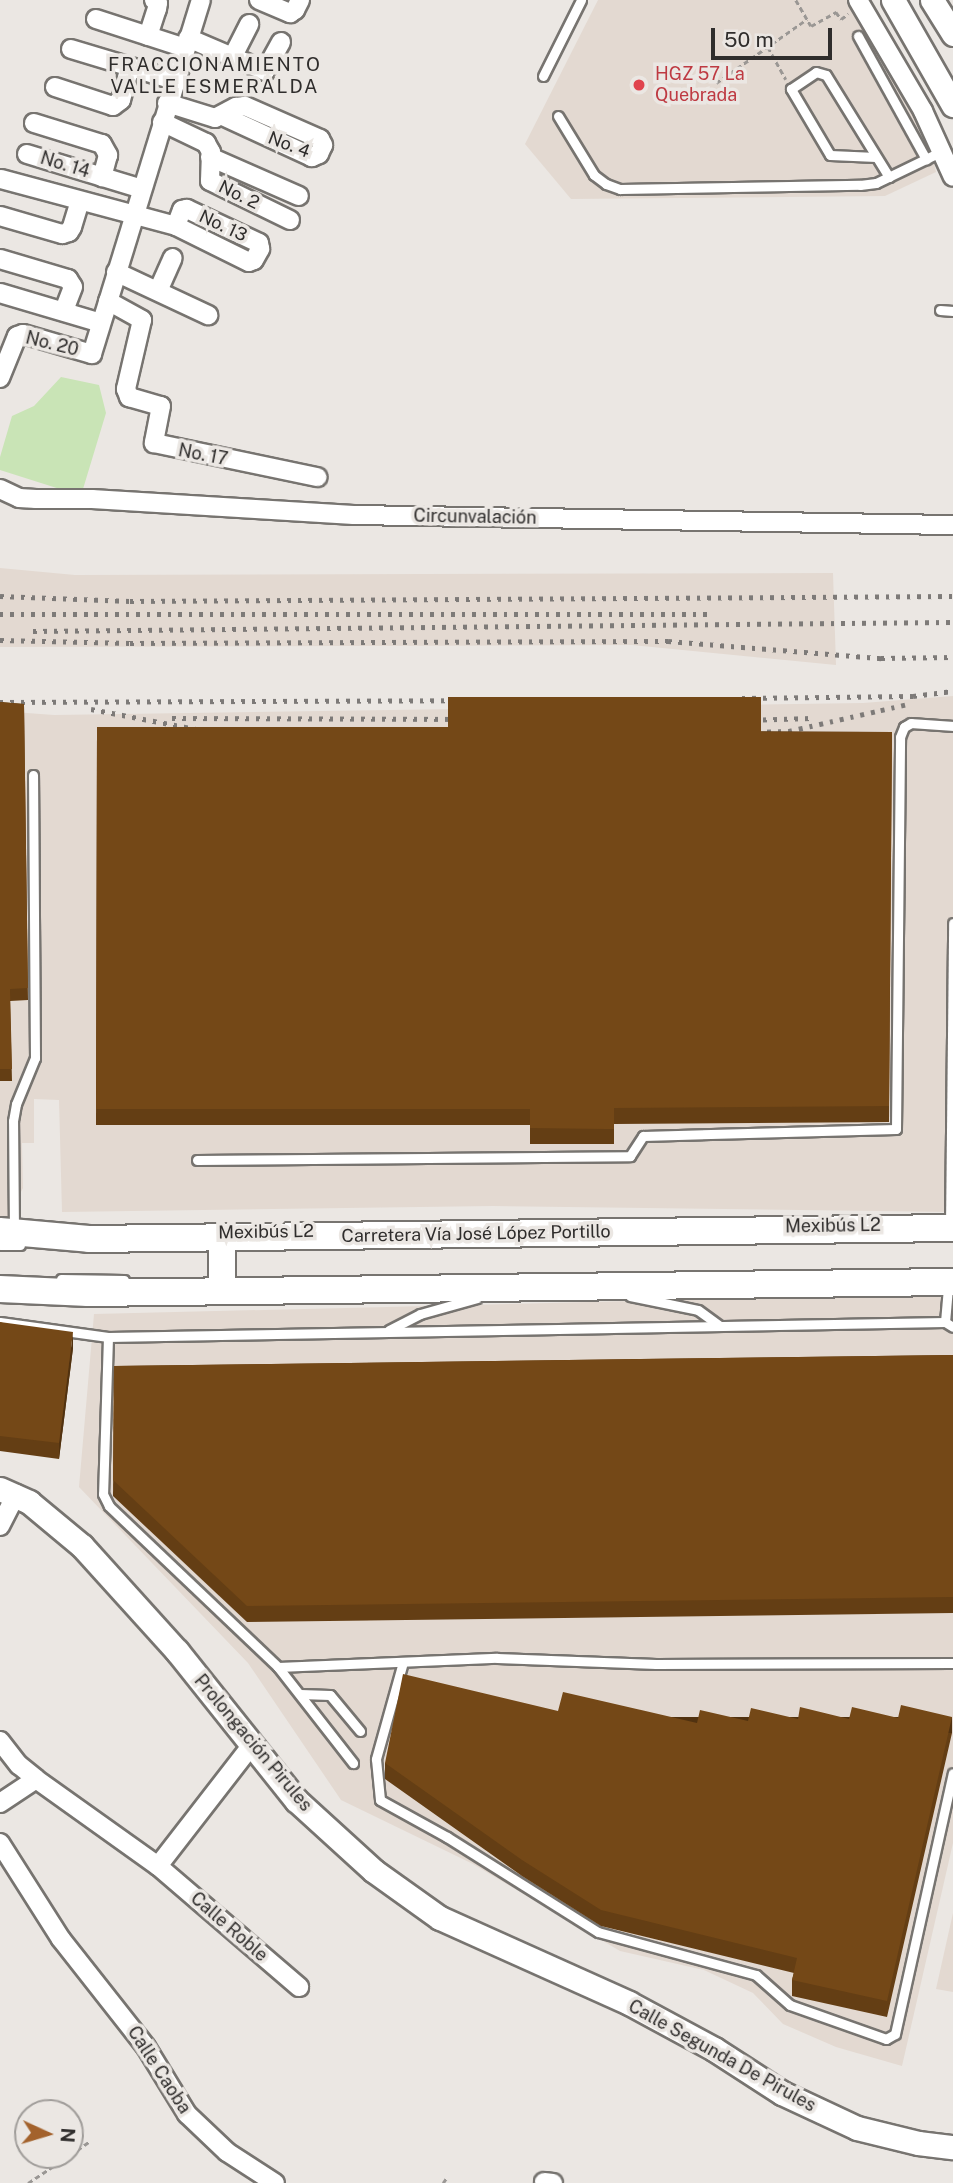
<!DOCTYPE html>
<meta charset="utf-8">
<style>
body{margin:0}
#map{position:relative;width:953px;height:2183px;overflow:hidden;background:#ebe7e3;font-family:"Public Sans",sans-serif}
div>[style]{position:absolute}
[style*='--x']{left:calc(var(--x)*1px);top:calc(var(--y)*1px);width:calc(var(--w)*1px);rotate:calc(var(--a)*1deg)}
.built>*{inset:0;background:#e3d9d1}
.green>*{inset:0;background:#c9e4b6}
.path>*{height:2.5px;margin-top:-1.25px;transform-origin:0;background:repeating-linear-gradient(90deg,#9a9794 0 5px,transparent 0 8.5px)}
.roads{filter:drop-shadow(2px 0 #777470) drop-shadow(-2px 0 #777470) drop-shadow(0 2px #777470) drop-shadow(0 -2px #777470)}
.lane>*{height:9px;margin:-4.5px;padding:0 4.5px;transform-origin:4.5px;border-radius:4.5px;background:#fff}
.street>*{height:18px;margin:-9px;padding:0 9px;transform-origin:9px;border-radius:9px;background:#fff}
.secondary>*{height:23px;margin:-11.5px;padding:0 11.5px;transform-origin:11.5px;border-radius:11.5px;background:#fff}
.primary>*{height:26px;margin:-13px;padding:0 13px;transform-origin:13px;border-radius:13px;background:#fff}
.rail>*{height:5px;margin-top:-2.5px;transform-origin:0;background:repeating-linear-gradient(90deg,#7d7a78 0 3.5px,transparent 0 10.5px)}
.wall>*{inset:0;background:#643e14}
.shaded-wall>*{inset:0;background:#513210;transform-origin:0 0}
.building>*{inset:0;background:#744817}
.dots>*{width:19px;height:19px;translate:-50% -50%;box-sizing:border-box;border:4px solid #ebe7e3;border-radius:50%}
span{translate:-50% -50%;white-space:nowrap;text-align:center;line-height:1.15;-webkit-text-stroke:7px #ebe7e3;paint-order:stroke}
.health-label{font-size:18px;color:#be3a42}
.left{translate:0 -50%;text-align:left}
.street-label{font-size:18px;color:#2f2d2c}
.neighbourhood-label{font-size:19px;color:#2f2d2c;letter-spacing:2px}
.north{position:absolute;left:14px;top:2099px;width:70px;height:70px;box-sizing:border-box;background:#ebe7e3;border:2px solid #a09d9a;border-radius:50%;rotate:94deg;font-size:19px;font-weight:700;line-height:28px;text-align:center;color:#2f2d2c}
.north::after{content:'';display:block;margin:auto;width:24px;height:32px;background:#a3622c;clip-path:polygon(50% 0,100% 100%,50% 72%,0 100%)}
.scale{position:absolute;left:711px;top:28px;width:121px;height:32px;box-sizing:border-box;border:4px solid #2f2d2c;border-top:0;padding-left:9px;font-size:21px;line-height:24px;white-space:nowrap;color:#2f2d2c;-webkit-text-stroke:5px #ebe7e3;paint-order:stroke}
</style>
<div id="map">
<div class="built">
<i style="clip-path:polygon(598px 0,851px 0,915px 109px,930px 145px,936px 172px,885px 196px,571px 199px,525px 144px)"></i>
<i style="clip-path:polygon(0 568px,75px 575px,833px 573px,836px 665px,632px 645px,0 647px)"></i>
<i style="clip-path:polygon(953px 696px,953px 1212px,493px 1206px,62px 1212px,59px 1100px,34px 1099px,34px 1143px,22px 1143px,23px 1188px,7px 1220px,0 1218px,0 711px,54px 715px,863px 703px)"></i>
<i style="clip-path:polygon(920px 1294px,953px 1297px,953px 1843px,902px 2066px,836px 2047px,783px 2024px,753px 1993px,704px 1970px,620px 1951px,473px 1864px,341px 1800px,248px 1663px,79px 1487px,94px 1314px)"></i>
<i style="clip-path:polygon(953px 1913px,953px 1992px,936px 1989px)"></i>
</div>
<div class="green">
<i style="clip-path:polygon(61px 377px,99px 385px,106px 413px,83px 489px,63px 490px,0 470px,0 457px,12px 416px,34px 406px)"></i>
</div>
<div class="path">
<i style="--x:796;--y:0;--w:30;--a:60"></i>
<i style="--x:811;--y:26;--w:29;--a:-29"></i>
<i style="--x:836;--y:12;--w:9;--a:54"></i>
<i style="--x:841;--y:19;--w:9;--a:-36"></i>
<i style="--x:768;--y:47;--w:37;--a:61"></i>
<i style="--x:716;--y:83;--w:111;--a:-35.1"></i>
<i style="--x:70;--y:2155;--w:24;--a:-35"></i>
<i style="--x:28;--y:2183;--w:50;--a:-33.7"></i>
<i style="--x:443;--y:2183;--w:7;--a:-56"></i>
</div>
<div class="roads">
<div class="lane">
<i style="--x:858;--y:36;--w:141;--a:61.1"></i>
<i style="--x:543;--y:76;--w:85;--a:-63.4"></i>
<i style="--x:558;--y:116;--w:69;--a:58.6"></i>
<i style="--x:594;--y:175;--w:15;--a:37"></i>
<i style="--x:606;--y:184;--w:15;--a:20"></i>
<i style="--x:620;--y:189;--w:240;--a:-1"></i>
<i style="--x:860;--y:185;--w:16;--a:-7"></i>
<i style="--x:876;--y:183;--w:71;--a:-25.8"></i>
<i style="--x:876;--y:157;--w:46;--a:-177.5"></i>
<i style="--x:830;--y:155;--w:77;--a:-120.6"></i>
<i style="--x:791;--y:89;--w:30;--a:-34"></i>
<i style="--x:816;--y:72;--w:10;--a:17"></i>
<i style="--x:826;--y:75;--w:120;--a:58.3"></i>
<i style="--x:940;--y:310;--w:13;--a:4"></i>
<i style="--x:197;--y:1160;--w:433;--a:-0.5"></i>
<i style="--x:630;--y:1156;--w:24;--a:-57"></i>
<i style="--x:643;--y:1136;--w:253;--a:-1.6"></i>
<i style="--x:896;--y:1129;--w:392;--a:-89.4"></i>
<i style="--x:900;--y:737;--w:11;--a:-68"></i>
<i style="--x:904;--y:727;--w:8;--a:-30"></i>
<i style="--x:911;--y:723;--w:42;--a:4.1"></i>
<i style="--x:950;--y:1226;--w:303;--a:-89.4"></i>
<i style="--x:14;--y:1231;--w:110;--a:-90.5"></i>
<i style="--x:13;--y:1121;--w:17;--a:-80"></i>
<i style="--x:16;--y:1104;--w:50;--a:-67.6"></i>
<i style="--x:35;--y:1058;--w:283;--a:-90.4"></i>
<i style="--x:0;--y:1245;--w:20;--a:0"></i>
<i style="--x:61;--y:1279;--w:63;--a:0.9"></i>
<i style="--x:630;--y:1296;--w:69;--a:11.6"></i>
<i style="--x:698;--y:1310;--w:27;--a:36"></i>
<i style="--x:0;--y:1322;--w:109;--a:7.9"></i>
<i style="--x:108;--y:1337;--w:837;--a:-1.03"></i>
<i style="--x:945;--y:1322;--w:9;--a:32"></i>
<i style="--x:945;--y:1322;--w:36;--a:-85"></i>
<i style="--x:389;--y:1330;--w:35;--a:-27"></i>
<i style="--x:420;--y:1314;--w:59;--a:-15.7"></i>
<i style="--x:108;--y:1337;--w:157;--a:91.8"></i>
<i style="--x:103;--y:1494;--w:13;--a:63"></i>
<i style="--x:109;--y:1506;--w:233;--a:43.6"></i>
<i style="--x:278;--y:1667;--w:219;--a:-2.4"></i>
<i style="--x:497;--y:1658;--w:159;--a:2.2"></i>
<i style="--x:656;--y:1664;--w:297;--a:-0.2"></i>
<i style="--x:403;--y:1662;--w:101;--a:105.6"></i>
<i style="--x:376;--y:1759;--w:41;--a:84.4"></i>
<i style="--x:380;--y:1800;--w:77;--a:28.9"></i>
<i style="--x:447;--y:1837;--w:178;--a:32.2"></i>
<i style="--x:598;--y:1932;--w:164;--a:15.2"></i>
<i style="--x:756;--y:1975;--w:45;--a:41.4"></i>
<i style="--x:790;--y:2005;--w:102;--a:19.5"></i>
<i style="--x:886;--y:2039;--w:10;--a:-29"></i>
<i style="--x:895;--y:2034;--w:267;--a:-77.5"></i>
<i style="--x:278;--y:1667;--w:122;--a:52"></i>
<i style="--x:300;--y:1694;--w:30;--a:2"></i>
<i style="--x:330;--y:1695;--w:47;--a:50.2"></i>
</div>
<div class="street">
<i style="--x:259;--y:0;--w:34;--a:23"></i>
<i style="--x:290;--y:13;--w:6;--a:-31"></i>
<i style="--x:295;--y:10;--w:11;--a:-63"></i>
<i style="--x:858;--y:0;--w:129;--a:59.6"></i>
<i style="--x:923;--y:111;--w:72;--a:65.6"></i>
<i style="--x:96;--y:19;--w:94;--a:18"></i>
<i style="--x:148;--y:36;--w:28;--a:-72"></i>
<i style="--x:157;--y:9;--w:6;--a:-81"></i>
<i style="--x:158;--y:3;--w:5;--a:-143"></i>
<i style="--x:188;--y:38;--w:84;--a:23.2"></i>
<i style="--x:265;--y:71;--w:33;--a:-61"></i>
<i style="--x:71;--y:49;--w:108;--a:16.8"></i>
<i style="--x:232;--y:58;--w:38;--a:-63"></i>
<i style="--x:55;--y:87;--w:61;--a:18.1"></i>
<i style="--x:113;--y:106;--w:10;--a:-37"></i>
<i style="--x:121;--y:100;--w:34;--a:-75"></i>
<i style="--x:167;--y:103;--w:50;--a:17.4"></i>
<i style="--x:215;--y:118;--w:24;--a:-28"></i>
<i style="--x:236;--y:107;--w:9;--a:-6"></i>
<i style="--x:245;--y:106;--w:82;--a:23.7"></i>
<i style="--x:320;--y:139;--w:7;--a:63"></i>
<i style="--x:323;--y:145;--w:10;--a:114"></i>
<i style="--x:319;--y:154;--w:8;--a:157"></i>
<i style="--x:312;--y:157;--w:98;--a:-155.3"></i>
<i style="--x:162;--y:122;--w:49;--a:25.5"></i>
<i style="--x:206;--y:143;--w:10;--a:61"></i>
<i style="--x:211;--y:152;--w:29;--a:92"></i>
<i style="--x:210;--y:181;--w:89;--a:26"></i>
<i style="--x:34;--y:123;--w:71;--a:17.2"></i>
<i style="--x:102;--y:144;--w:13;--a:61"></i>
<i style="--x:108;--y:155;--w:23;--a:105"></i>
<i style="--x:27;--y:154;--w:120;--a:16.9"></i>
<i style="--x:210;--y:157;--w:97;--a:23.7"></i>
<i style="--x:1;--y:179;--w:181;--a:15"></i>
<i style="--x:176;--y:226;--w:81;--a:26.3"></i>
<i style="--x:249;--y:262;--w:5;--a:-22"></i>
<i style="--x:254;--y:260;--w:13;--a:-61"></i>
<i style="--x:260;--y:249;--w:6;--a:-99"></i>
<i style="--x:259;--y:243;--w:80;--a:-154.7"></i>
<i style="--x:187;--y:209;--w:5;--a:169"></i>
<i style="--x:182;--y:210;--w:17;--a:111"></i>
<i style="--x:0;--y:216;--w:65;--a:16.2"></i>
<i style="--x:62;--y:234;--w:7;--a:-16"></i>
<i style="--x:69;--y:232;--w:6;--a:-59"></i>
<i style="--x:72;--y:227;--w:27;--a:-73"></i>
<i style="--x:0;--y:259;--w:71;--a:16.4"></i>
<i style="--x:68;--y:279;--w:9;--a:58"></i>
<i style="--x:73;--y:287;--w:26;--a:111"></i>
<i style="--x:116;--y:272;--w:102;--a:25.1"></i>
<i style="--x:158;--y:291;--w:36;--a:-66"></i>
<i style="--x:0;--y:293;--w:105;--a:16.5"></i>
<i style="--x:108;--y:301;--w:39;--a:29"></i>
<i style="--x:142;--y:320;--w:71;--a:103.1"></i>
<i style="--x:126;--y:389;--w:9;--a:69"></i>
<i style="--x:129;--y:397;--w:33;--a:16"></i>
<i style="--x:161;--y:406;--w:38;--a:101"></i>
<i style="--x:154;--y:443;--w:167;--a:11.8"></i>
<i style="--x:0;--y:378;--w:45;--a:-68"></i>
<i style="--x:17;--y:336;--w:6;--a:-18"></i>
<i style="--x:23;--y:334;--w:72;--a:16.2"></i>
<i style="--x:92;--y:354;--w:370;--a:-72.9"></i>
<i style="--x:0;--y:489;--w:21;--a:25"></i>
<i style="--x:19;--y:498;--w:17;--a:3"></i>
<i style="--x:36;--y:499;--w:56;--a:0"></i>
<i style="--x:92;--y:499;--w:262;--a:3.5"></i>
<i style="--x:354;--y:515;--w:599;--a:0.96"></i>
<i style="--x:0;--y:1526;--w:36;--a:-63"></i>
<i style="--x:0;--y:1741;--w:31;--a:52"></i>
<i style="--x:19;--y:1765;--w:22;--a:39"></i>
<i style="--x:36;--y:1779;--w:150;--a:35.5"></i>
<i style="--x:158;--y:1866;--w:186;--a:40.6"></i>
<i style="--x:0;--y:1803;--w:43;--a:-33.7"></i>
<i style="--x:0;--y:1843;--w:114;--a:57.6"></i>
<i style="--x:61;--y:1939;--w:137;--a:51.8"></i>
<i style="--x:146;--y:2047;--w:79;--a:58.5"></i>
<i style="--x:187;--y:2114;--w:55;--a:43.5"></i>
<i style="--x:227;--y:2152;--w:57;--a:32.9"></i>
<i style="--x:158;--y:1866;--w:153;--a:-52.2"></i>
<i style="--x:544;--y:2182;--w:9;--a:6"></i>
</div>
<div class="secondary">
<i style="--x:893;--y:0;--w:121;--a:60.3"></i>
<i style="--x:932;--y:0;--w:40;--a:58"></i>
<i style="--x:0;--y:1489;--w:32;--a:24"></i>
<i style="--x:29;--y:1502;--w:69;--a:39.7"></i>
<i style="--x:82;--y:1546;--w:142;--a:47.9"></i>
<i style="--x:177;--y:1651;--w:191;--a:51.4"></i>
<i style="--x:296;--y:1800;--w:105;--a:42.3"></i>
<i style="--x:374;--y:1871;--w:81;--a:35.5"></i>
<i style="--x:440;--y:1918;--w:207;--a:24.2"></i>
<i style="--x:629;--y:2003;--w:97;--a:28.4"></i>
<i style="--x:714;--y:2049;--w:81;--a:32.9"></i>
<i style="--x:782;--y:2093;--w:83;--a:25"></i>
<i style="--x:857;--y:2128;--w:63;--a:13.8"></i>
<i style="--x:918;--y:2143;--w:35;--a:7"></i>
</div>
<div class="primary">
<i style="--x:0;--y:1231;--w:89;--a:5.1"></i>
<i style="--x:89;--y:1239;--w:864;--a:-0.73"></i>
<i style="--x:0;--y:1289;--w:88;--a:2.6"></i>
<i style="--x:88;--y:1293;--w:865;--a:-0.73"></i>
<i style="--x:222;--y:1291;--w:54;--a:-90"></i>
</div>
</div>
<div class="rail">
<i style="--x:0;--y:596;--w:130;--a:2.2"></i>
<i style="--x:130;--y:601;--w:823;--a:-0.35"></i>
<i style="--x:0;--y:614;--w:708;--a:0"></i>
<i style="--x:33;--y:631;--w:920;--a:-0.56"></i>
<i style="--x:0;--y:640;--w:130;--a:1.3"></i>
<i style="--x:130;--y:643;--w:538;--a:-0.21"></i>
<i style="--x:668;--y:641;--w:214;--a:4.6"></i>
<i style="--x:881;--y:658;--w:72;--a:-0.8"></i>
<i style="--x:742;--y:698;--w:171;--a:-0.7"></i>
<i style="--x:913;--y:696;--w:40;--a:-7.1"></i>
<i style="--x:0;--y:702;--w:469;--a:-0.2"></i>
<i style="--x:91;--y:709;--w:112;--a:10.8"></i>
<i style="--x:172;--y:718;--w:297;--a:0.2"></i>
<i style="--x:742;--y:720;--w:70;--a:-1.6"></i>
<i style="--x:757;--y:732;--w:32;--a:-2"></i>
<i style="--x:789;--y:731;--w:126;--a:-12.8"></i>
</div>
<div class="wall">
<i style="clip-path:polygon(0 702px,24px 704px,28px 1000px,10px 1001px,12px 1081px,0 1081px)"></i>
<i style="clip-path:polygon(97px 727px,892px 732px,889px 1122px,614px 1124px,614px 1144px,530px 1144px,530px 1125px,96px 1125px)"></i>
<i style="clip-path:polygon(0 1322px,73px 1348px,59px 1459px,0 1451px)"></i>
<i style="clip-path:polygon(953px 1355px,953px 1613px,247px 1622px,113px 1496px,114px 1366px)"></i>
<i style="clip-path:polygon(558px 1711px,697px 1723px,798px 1719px,849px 1719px,952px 1733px,887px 2017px,792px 1996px,792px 1980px,794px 1973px,601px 1926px,522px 1876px,385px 1779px,385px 1763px)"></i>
</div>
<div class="shaded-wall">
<i style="clip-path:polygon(73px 1332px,73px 1348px,59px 1459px,59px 1443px)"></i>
<i style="left:952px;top:1717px;width:16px;height:291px;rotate:90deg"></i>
</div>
<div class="building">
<i style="clip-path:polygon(448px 697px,761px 697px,761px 732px,892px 732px,889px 1106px,614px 1108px,614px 1129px,530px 1128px,530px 1109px,96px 1109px,97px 727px,448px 727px)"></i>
<i style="clip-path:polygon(0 702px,24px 704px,28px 988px,10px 989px,12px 1069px,0 1069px)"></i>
<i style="clip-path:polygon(0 1322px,73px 1332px,59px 1443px,0 1436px)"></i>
<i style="clip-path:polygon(953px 1355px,953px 1597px,247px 1606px,113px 1480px,114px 1366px)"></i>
<i style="clip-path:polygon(403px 1674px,558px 1711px,563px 1692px,697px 1723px,700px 1710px,748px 1721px,751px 1708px,798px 1719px,800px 1707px,849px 1719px,852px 1707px,898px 1718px,901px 1705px,952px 1717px,887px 2001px,792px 1980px,797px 1958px,601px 1910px,522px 1860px,385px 1763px)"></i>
</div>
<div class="dots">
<i style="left:639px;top:85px;background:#e0444e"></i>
</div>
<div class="health-label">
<span class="left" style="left:655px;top:85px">HGZ 57 La<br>Quebrada</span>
</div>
<div class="street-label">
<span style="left:289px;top:145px;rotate:21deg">No. 4</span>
<span style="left:65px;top:165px;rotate:17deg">No. 14</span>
<span style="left:239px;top:195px;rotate:26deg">No. 2</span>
<span style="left:223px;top:226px;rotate:25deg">No. 13</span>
<span style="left:52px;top:344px;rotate:14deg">No. 20</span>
<span style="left:203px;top:455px;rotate:11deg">No. 17</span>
<span style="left:475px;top:517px;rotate:1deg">Circunvalación</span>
<span style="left:833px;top:1226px;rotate:-1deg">Mexibús L2</span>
<span style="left:266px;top:1232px;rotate:-1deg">Mexibús L2</span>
<span style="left:476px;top:1234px;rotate:-1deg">Carretera Vía José López Portillo</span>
<span style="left:253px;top:1743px;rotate:50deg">Prolongación Pirules</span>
<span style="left:229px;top:1927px;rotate:41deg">Calle Roble</span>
<span style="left:722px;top:2056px;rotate:29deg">Calle Segunda De Pirules</span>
<span style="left:159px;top:2070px;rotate:57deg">Calle Caoba</span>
</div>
<div class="neighbourhood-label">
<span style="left:215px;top:76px">FRACCIONAMIENTO<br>VALLE ESMERALDA</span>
</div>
<div class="north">N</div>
<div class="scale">50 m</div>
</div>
